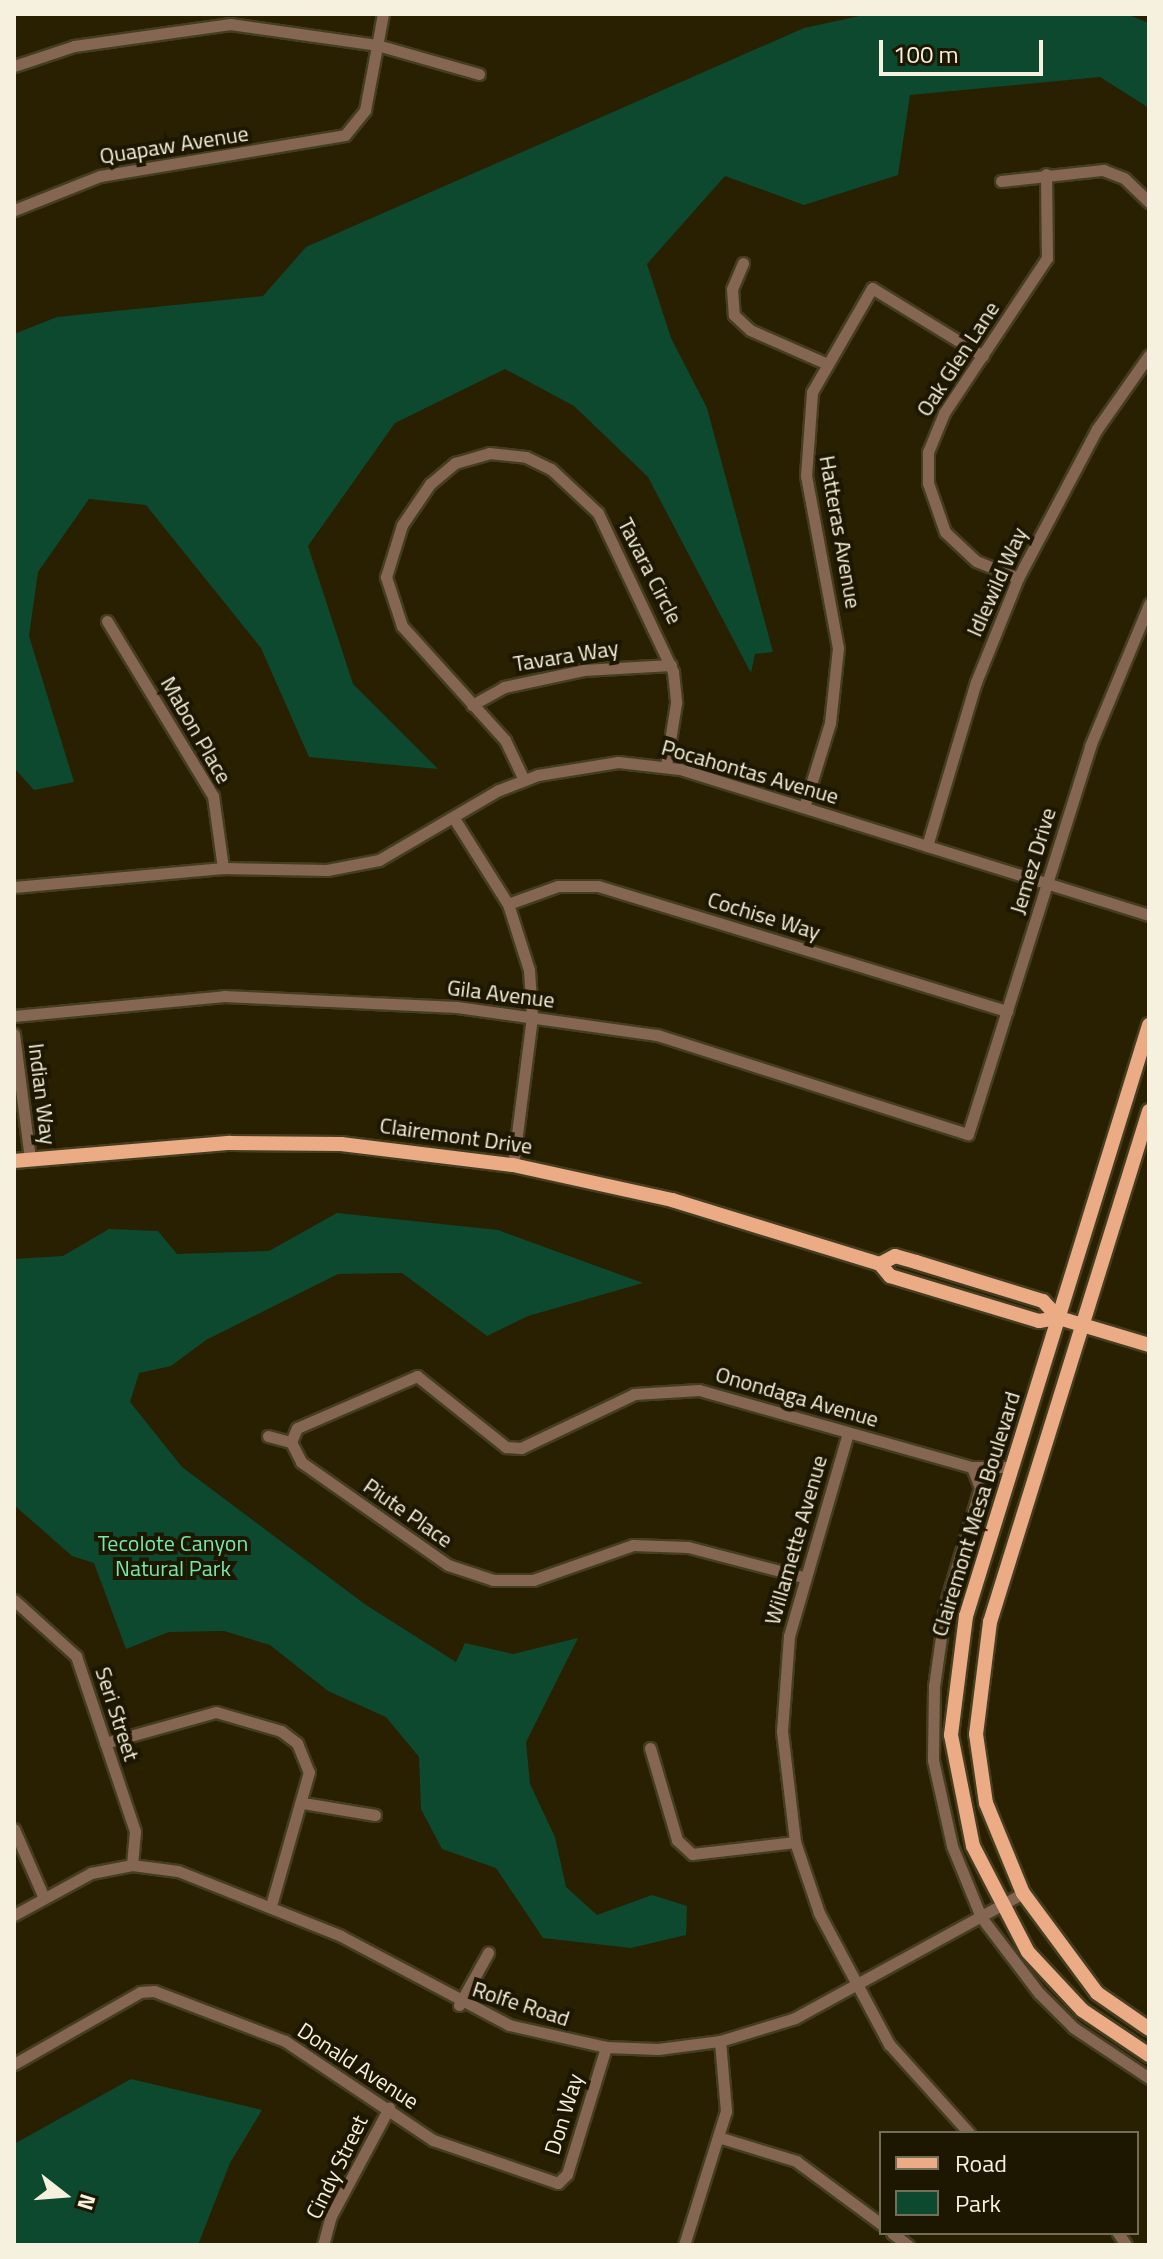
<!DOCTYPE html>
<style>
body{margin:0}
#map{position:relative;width:1163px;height:2259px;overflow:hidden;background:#282001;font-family:"Titillium Web",sans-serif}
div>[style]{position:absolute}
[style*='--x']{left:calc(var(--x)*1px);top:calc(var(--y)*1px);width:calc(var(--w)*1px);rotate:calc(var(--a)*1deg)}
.green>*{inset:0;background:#0c492f}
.roads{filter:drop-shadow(2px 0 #453d20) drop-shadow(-2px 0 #453d20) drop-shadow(0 2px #453d20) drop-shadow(0 -2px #453d20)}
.minor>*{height:11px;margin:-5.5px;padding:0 5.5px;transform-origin:5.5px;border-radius:5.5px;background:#856653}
.major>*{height:14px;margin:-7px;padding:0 7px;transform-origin:7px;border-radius:7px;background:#ebab85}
span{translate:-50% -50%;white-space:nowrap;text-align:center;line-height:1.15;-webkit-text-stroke:8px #1d1701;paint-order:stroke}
.street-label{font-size:22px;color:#f6f1de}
.park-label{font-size:22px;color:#74e9ad}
.frame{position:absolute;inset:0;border:16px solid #f6f1de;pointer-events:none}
.legend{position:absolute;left:879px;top:2131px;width:260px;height:104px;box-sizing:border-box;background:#1d1701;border:2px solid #746e59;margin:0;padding:10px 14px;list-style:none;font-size:24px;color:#f6f1de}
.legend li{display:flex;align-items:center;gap:16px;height:40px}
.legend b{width:40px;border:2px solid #746e59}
.north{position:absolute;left:24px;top:2155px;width:80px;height:80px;-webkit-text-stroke:6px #1d1701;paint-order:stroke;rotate:107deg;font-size:22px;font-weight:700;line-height:32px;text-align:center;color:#f6f1de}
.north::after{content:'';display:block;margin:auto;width:28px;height:36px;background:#f6f1de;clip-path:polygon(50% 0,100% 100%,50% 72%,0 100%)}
.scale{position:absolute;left:879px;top:40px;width:164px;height:36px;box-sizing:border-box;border:4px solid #f6f1de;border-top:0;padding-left:10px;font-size:24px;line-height:28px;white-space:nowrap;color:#f6f1de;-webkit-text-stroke:6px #1d1701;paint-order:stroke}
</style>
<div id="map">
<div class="green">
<i style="clip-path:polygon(869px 14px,1126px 14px,1149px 23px,1149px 108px,1100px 77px,910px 95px,898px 175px,804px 205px,725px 176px,647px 264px,671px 338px,707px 408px,773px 652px,755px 654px,751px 673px,648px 477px,574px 406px,505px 369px,395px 423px,308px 546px,353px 684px,438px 769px,309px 757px,261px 648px,146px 505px,89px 499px,38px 572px,29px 636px,74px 782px,34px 790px,14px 768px,14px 334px,57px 317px,263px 296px,306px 247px,804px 28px)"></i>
<i style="clip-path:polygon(337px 1213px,498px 1230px,643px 1283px,528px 1316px,487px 1336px,402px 1273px,338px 1274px,206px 1340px,171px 1366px,139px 1373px,130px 1402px,182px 1467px,366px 1605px,456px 1662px,465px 1643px,513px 1654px,578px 1638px,526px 1742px,530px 1784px,555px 1837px,566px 1887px,597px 1915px,652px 1895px,687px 1906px,686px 1935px,631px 1948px,543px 1938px,496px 1868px,442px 1849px,421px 1809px,419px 1757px,386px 1717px,328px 1691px,270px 1645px,224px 1631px,169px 1632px,126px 1649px,94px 1563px,72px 1556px,14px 1505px,14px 1259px,63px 1256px,109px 1229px,158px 1231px,177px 1254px,269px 1251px)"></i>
<i style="clip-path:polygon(131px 2079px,262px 2110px,230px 2163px,198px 2245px,14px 2245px,14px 2144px)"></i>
</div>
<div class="roads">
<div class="minor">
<i style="--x:14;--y:66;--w:63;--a:-18.4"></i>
<i style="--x:74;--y:46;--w:158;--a:-8"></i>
<i style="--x:230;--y:24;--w:148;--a:8.1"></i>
<i style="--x:377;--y:45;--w:106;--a:15.9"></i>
<i style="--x:1001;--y:181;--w:103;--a:-6.2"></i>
<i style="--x:1103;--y:170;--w:22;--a:21"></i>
<i style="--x:1124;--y:178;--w:35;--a:44"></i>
<i style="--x:14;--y:210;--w:92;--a:-21.6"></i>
<i style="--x:100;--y:176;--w:248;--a:-9.5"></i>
<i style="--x:345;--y:135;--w:32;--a:-51"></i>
<i style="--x:365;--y:110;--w:98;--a:-79.4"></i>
<i style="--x:743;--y:263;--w:28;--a:113"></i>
<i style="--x:732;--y:289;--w:26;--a:86"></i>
<i style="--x:734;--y:315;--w:22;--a:43"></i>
<i style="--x:750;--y:330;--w:82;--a:23.7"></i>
<i style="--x:1018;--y:578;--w:45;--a:-158"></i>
<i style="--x:976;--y:561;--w:42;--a:-136.9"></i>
<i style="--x:945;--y:532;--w:52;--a:-109.1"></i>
<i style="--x:928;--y:483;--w:31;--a:-90"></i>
<i style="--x:928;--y:452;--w:42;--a:-67.7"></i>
<i style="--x:944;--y:413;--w:186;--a:-56.4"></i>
<i style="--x:1047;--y:258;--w:84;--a:-90.7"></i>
<i style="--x:107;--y:621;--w:205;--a:58.8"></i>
<i style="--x:213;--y:796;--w:73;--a:82.1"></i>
<i style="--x:472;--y:705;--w:37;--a:-29"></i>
<i style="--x:504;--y:687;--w:81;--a:-12.1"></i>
<i style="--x:583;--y:670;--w:88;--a:-3.3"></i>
<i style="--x:524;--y:780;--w:44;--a:-115.4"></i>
<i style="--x:505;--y:740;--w:154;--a:-132.1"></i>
<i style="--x:402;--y:626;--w:52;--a:-108.1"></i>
<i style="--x:386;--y:577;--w:54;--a:-72.9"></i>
<i style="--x:402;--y:525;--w:50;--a:-55.7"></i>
<i style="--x:430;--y:484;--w:33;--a:-40"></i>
<i style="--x:455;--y:463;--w:35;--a:-16"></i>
<i style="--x:489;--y:453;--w:37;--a:6"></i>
<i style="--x:526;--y:457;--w:28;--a:26"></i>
<i style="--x:551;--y:469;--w:64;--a:43.1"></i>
<i style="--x:598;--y:513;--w:176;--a:64.7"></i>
<i style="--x:673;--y:672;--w:31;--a:84"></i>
<i style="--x:676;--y:703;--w:64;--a:99"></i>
<i style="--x:804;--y:807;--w:88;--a:-72.8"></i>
<i style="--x:830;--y:723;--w:75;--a:-83.9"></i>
<i style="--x:838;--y:648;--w:175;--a:-100.5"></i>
<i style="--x:806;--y:476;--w:84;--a:-85.9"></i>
<i style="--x:812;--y:392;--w:120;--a:-60"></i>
<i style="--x:872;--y:288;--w:130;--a:31.5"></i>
<i style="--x:455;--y:820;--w:99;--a:57.8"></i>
<i style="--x:508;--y:904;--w:69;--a:72.3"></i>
<i style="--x:529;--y:970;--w:47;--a:86.3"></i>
<i style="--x:532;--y:1017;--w:149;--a:97.3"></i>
<i style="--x:927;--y:846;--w:171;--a:-73.4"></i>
<i style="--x:976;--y:682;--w:112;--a:-68"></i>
<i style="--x:1018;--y:578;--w:169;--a:-62.1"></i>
<i style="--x:1097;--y:429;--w:90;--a:-54.9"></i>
<i style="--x:14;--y:887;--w:210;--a:-5.2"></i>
<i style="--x:223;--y:868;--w:104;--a:1.1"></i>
<i style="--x:327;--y:870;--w:53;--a:-10.9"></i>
<i style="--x:379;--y:860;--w:139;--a:-30.3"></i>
<i style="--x:499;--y:790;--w:42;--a:-21"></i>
<i style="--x:538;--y:775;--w:81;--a:-9.2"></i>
<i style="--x:618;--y:762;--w:62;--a:6.4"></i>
<i style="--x:680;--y:769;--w:491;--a:17.3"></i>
<i style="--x:508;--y:904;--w:53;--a:-19.8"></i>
<i style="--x:558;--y:886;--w:40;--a:0"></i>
<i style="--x:598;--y:886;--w:428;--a:17"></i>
<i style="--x:14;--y:1016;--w:211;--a:-5.4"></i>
<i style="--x:224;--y:996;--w:233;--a:2.7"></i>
<i style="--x:457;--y:1007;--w:202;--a:8"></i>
<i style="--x:657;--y:1035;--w:326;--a:17.7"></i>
<i style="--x:968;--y:1134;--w:407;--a:-72.5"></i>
<i style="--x:1090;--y:746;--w:154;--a:-67.4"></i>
<i style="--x:14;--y:1034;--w:126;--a:82.7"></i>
<i style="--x:848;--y:1433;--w:211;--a:106.2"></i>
<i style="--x:789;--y:1636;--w:95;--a:94.2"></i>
<i style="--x:782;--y:1731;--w:112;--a:83.3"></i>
<i style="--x:795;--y:1842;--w:75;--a:71.3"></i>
<i style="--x:819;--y:1913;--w:149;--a:61.9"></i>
<i style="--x:889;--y:2044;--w:120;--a:48"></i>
<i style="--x:268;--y:1436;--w:24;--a:15"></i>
<i style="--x:291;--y:1442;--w:15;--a:-67"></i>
<i style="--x:297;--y:1428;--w:131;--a:-23.4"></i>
<i style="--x:417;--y:1376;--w:114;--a:38.6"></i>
<i style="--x:506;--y:1447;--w:15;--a:4"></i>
<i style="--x:521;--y:1448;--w:125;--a:-25.5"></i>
<i style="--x:634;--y:1394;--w:65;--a:-3.5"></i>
<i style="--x:699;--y:1390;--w:284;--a:15.8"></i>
<i style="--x:972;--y:1467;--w:40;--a:0"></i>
<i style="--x:291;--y:1442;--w:22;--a:63"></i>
<i style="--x:301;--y:1462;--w:179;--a:35"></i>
<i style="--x:448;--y:1565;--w:47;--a:18.4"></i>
<i style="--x:493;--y:1580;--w:40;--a:0"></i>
<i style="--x:533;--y:1580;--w:106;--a:-19.3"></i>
<i style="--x:633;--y:1545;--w:55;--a:2.1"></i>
<i style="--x:688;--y:1547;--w:119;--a:14.6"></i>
<i style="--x:972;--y:1467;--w:22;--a:69"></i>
<i style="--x:980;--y:1488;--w:119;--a:106.6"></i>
<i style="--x:946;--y:1602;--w:85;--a:98.1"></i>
<i style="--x:934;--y:1686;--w:74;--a:90.8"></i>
<i style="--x:933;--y:1760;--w:88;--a:77.5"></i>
<i style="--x:952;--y:1846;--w:77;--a:67.8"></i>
<i style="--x:981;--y:1917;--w:96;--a:52.7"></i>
<i style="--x:1039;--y:1993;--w:49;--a:45"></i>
<i style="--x:1074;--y:2028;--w:90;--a:33.7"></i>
<i style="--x:14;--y:1600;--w:84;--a:42.1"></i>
<i style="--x:76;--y:1656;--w:185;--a:71.4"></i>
<i style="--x:135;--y:1831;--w:34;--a:95"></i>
<i style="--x:105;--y:1743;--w:115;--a:-15.6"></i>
<i style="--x:216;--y:1712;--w:68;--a:16.3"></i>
<i style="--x:281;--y:1731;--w:20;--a:37"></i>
<i style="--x:297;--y:1743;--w:31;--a:68"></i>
<i style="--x:309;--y:1772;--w:138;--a:105.9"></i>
<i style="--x:650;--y:1748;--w:96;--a:73.6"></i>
<i style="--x:677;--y:1840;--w:21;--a:43"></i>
<i style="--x:692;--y:1854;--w:104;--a:-6.6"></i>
<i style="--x:303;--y:1803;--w:73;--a:9.5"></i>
<i style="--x:14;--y:1829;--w:75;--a:66.5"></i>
<i style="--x:14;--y:1915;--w:88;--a:-28.6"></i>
<i style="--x:91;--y:1873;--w:42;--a:-11"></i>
<i style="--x:132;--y:1865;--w:46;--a:7.4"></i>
<i style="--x:178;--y:1871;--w:175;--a:21.7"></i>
<i style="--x:341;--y:1936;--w:190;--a:27.9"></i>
<i style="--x:509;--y:2025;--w:99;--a:12.8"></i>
<i style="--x:606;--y:2047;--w:52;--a:2.2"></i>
<i style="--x:658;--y:2049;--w:63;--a:-7.4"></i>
<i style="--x:720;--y:2041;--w:78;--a:-17"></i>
<i style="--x:795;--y:2018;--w:260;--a:-28.7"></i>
<i style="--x:459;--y:2005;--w:60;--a:-60.9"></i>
<i style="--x:14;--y:2064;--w:145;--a:-29.7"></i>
<i style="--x:140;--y:1992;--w:14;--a:-4"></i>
<i style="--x:154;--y:1991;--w:140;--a:20.9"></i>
<i style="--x:285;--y:2041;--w:178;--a:33.8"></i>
<i style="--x:433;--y:2140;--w:132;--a:19"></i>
<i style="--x:558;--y:2183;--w:13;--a:-45"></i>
<i style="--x:567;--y:2174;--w:133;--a:-72.9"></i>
<i style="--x:718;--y:2137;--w:82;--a:17.1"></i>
<i style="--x:796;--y:2161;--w:106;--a:36.5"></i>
<i style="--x:892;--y:2233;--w:20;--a:37"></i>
<i style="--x:1118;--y:2233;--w:14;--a:56"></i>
<i style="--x:323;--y:2245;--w:30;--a:-75"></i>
<i style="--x:331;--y:2216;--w:123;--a:-61.8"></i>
<i style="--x:684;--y:2245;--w:140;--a:-72.6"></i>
<i style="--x:726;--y:2111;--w:70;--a:-94.9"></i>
</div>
<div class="major">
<i style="--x:1149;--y:1025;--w:619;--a:107.2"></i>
<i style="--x:966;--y:1616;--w:120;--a:97.2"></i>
<i style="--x:951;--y:1735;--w:113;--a:78.8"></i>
<i style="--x:973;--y:1846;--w:119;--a:62.6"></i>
<i style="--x:1028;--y:1952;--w:79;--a:47"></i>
<i style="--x:1082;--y:2010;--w:81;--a:33.9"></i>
<i style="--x:1149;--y:1111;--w:535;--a:107.28"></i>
<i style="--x:990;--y:1622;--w:113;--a:97.1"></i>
<i style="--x:976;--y:1734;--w:70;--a:81.8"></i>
<i style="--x:986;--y:1803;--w:97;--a:67.7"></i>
<i style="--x:1023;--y:1893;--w:124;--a:53.5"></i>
<i style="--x:1097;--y:1993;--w:63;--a:34.7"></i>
<i style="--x:14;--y:1161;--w:217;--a:-4.8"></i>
<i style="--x:230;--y:1143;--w:111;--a:0.5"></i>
<i style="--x:341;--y:1144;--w:173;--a:7"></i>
<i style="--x:513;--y:1165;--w:163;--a:12.4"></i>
<i style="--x:672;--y:1200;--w:218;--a:17.1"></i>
<i style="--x:880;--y:1264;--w:16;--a:50"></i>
<i style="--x:890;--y:1276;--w:156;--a:16.8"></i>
<i style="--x:1039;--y:1321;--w:20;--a:-9"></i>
<i style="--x:880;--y:1264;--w:17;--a:-28"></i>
<i style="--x:895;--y:1256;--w:22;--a:16"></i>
<i style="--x:916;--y:1262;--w:133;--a:17.1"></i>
<i style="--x:1043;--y:1301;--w:23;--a:47"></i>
<i style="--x:1059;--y:1318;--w:94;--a:16.7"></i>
</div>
</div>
<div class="street-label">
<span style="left:174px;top:145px;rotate:-9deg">Quapaw Avenue</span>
<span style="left:958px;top:359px;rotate:-57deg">Oak Glen Lane</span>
<span style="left:840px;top:532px;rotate:80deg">Hatteras Avenue</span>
<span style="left:650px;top:571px;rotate:63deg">Tavara Circle</span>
<span style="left:997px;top:582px;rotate:-66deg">Idlewild Way</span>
<span style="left:566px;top:656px;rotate:-9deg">Tavara Way</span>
<span style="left:196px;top:730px;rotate:60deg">Mabon Place</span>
<span style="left:750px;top:772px;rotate:16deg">Pocahontas Avenue</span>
<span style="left:1033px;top:861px;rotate:-73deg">Jemez Drive</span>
<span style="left:764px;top:916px;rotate:17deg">Cochise Way</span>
<span style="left:501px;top:994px;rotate:7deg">Gila Avenue</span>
<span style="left:42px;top:1094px;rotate:83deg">Indian Way</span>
<span style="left:456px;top:1136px;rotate:8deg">Clairemont Drive</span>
<span style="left:797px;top:1397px;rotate:16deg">Onondaga Avenue</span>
<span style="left:408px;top:1513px;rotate:35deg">Piute Place</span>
<span style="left:976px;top:1514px;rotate:-73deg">Clairemont Mesa Boulevard</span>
<span style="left:796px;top:1540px;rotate:-74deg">Willamette Avenue</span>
<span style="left:117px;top:1714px;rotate:72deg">Seri Street</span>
<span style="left:521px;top:2004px;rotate:18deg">Rolfe Road</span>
<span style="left:358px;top:2066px;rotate:33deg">Donald Avenue</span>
<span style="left:564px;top:2114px;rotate:-73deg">Don Way</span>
<span style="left:337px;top:2167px;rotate:-64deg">Cindy Street</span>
</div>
<div class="park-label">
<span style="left:173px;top:1556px">Tecolote Canyon<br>Natural Park</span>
</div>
<div class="frame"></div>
<ul class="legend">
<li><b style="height:10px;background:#ebab85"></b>Road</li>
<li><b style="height:22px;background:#0c492f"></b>Park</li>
</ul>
<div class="north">N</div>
<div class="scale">100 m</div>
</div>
